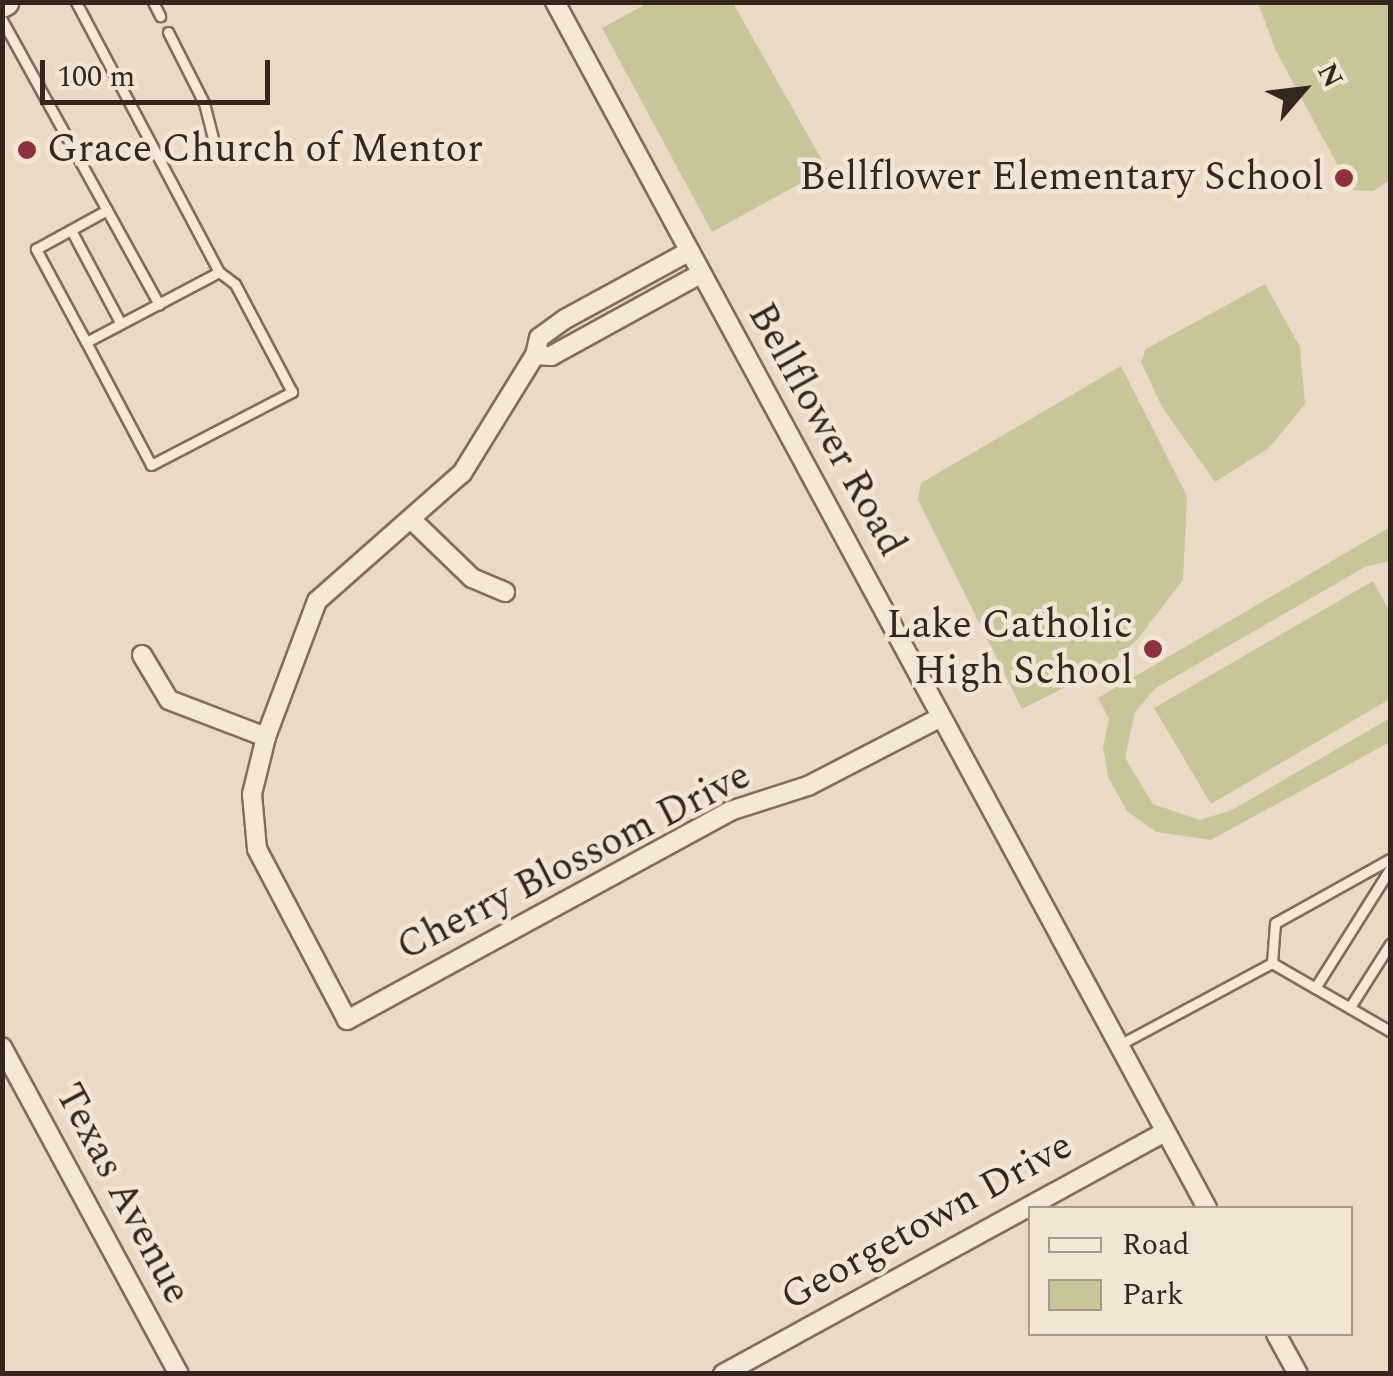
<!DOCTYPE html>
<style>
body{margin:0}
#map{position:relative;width:1393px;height:1376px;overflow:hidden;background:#eadac5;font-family:Spectral,serif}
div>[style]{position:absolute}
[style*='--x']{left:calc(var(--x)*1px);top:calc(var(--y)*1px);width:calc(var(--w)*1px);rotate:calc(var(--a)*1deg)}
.green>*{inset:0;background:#c8c699}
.roads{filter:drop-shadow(2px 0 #846c5c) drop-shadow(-2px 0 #846c5c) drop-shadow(0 2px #846c5c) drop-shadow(0 -2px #846c5c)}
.lane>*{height:9px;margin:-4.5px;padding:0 4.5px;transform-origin:4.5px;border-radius:4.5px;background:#f6e8d7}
.street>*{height:18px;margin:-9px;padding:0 9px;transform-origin:9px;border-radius:9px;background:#f6e8d7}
.secondary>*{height:25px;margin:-12.5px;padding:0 12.5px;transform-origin:12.5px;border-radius:12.5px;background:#f6e8d7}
.dots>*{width:28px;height:28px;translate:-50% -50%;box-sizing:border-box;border:5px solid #f2e5d3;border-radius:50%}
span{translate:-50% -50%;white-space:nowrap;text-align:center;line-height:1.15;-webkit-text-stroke:9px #f2e5d3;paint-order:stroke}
.poi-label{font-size:40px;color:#35261f}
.left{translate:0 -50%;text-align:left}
.right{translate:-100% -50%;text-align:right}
.street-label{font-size:40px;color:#35261f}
.frame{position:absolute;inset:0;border:5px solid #35261f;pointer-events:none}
.legend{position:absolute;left:1028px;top:1206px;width:325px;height:130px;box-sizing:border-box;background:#f2e5d3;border:2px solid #a6998b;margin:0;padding:12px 18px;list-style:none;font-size:30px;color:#35261f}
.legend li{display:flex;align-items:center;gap:20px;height:50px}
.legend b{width:50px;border:2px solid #a6998b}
.north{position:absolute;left:1253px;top:40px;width:100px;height:100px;-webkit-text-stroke:8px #f2e5d3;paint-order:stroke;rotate:62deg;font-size:28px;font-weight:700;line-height:40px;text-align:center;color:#35261f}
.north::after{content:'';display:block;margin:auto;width:35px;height:45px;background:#35261f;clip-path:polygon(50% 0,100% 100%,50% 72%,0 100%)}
.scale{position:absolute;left:40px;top:60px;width:230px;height:45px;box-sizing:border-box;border:5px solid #35261f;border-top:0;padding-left:12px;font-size:30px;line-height:35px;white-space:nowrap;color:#35261f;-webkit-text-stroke:8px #f2e5d3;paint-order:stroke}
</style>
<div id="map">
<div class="green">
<i style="clip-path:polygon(648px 3px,733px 3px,827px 169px,712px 232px,602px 28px)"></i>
<i style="clip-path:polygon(1258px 3px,1390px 3px,1390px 180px,1373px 191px,1351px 190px,1276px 51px)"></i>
<i style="clip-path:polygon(1265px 284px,1300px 347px,1305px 404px,1269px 448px,1215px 482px,1162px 407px,1141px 362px,1146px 349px)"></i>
<i style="clip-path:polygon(1121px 366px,1187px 496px,1183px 580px,1137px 640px,1105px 667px,1022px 709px,918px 500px,921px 483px)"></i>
<i style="clip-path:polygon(1390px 527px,1390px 561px,1365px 567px,1156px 688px,1135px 712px,1125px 758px,1153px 804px,1200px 820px,1232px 810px,1390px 718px,1390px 742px,1211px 840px,1156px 832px,1127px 811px,1108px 777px,1103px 747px,1109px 719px,1098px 698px)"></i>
<i style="clip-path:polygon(1373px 581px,1390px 612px,1390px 699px,1211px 804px,1154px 708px)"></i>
</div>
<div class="roads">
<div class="lane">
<i style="--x:76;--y:2;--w:306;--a:62.1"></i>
<i style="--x:219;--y:272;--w:150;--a:152.2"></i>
<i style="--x:86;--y:342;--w:139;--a:62.1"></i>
<i style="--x:151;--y:465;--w:159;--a:-27.4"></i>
<i style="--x:292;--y:392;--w:122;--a:-117.8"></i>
<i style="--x:235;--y:284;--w:20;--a:-143"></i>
<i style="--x:153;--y:2;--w:16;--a:63"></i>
<i style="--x:2;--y:20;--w:325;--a:61.1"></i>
<i style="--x:168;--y:32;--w:80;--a:63.1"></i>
<i style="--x:204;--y:103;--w:49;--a:75.7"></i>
<i style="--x:71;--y:230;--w:106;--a:62"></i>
<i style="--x:86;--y:342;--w:106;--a:-118.3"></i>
<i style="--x:36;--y:249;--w:81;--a:-28.8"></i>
<i style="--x:1272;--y:963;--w:40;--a:-85.7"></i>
<i style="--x:1275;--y:923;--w:132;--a:-29.1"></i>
<i style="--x:1272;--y:963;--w:136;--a:30"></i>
<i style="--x:1315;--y:988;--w:141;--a:-57.8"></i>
<i style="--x:1350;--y:1007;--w:75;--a:-57.6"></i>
<i style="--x:1119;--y:1045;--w:174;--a:-28.2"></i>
</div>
<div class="street">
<i style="--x:555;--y:2;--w:1371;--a:61.6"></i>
<i style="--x:688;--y:252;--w:140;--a:151.4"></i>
<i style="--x:565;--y:319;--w:32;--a:144"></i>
<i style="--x:539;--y:338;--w:17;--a:103"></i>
<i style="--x:535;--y:355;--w:16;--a:4"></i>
<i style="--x:551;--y:356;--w:170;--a:-28.8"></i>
<i style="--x:535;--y:355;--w:139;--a:121.7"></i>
<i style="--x:462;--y:473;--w:193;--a:138.6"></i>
<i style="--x:317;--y:601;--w:145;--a:110.6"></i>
<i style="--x:266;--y:737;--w:59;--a:103.8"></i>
<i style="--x:252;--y:794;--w:55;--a:84.8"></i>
<i style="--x:257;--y:849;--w:193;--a:62.2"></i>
<i style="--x:347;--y:1020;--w:436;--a:-28.6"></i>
<i style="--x:730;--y:811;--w:82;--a:-17.8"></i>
<i style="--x:808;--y:786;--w:150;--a:-27.4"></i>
<i style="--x:414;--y:522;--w:81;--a:44"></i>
<i style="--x:472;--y:578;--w:36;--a:23"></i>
<i style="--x:142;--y:655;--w:52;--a:59"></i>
<i style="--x:169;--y:700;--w:104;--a:20.9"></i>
<i style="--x:2;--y:1047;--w:372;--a:61.6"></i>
<i style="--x:1276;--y:1334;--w:46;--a:61.2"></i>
<i style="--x:723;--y:1374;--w:504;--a:-28.7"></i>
</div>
<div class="secondary">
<i style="--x:2;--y:4;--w:4;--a:-34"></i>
</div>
</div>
<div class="dots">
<i style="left:27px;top:150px;background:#8e313f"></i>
<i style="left:1344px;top:178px;background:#8e313f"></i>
<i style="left:1153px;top:649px;background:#8e313f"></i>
</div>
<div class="poi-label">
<span class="left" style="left:47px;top:150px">Grace Church of Mentor</span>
<span class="right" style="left:1324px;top:178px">Bellflower Elementary School</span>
<span class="right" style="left:1133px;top:649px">Lake Catholic<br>High School</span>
</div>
<div class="street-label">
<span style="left:826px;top:430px;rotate:61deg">Bellflower Road</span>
<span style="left:574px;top:862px;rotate:-27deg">Cherry Blossom Drive</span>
<span style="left:122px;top:1194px;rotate:62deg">Texas Avenue</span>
<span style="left:927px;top:1222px;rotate:-29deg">Georgetown Drive</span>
</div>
<div class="frame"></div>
<ul class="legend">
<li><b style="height:12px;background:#f6e8d7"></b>Road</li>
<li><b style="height:28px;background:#c8c699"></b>Park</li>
</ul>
<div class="north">N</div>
<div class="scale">100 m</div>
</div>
